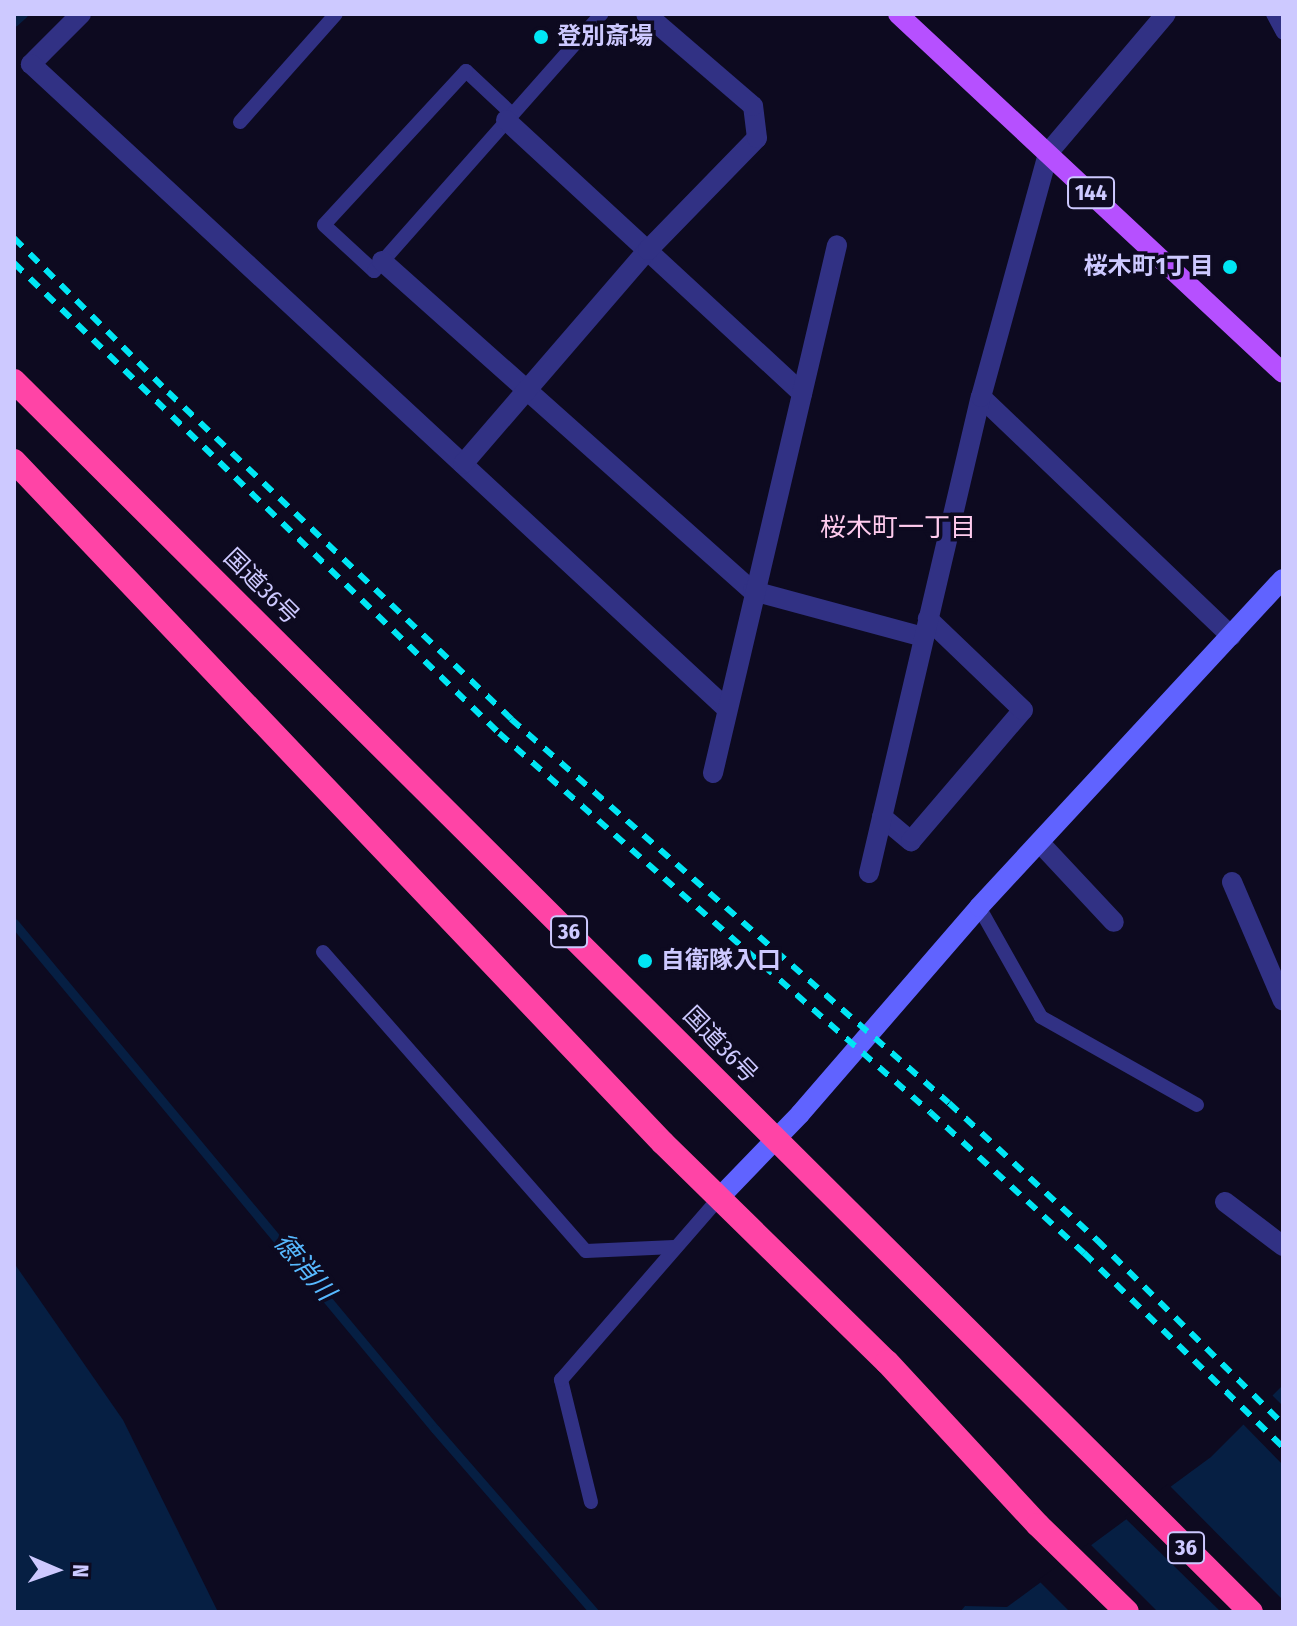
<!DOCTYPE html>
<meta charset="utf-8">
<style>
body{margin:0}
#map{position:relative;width:1297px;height:1626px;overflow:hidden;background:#0d0a20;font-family:"Fira Sans Condensed","Noto Sans JP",sans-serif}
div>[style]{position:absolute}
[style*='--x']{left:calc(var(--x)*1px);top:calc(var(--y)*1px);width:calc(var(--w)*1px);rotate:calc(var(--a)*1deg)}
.water>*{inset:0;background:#061f43}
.pier>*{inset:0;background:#0d0a20}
.stream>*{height:9px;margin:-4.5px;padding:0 4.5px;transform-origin:4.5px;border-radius:4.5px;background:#061f43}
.lane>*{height:14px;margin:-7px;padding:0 7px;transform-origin:7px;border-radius:7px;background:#313184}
.street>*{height:20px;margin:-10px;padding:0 10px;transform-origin:10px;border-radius:10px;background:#313184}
.secondary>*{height:20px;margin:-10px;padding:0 10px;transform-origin:10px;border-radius:10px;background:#6063ff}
.primary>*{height:20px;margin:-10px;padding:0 10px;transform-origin:10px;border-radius:10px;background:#b650ff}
.highway>*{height:24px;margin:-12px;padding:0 12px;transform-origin:12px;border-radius:12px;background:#ff44a6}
.rail>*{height:6px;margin-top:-3px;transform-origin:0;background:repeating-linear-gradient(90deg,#00e6f4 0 12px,transparent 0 22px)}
.dots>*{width:22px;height:22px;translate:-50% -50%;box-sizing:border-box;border:4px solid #0d0a20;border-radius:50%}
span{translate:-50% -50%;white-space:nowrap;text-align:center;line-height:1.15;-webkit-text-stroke:7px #0d0a20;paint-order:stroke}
.shield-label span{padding:2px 6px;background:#0d0a20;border:2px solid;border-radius:6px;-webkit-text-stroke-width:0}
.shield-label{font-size:22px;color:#cdc9ff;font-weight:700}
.poi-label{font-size:24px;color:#cdc9ff;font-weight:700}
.left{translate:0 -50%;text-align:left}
.right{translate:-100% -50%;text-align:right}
.street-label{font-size:24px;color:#cdc9ff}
.neighbourhood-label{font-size:26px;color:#ffcbee}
.water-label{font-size:26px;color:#57b9ff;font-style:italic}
.frame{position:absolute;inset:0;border:16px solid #cdc9ff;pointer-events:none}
.north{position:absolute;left:16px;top:1530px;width:80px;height:80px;-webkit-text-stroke:6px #0d0a20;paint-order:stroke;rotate:92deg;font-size:22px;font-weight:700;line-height:32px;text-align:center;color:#cdc9ff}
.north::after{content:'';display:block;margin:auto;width:28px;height:36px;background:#cdc9ff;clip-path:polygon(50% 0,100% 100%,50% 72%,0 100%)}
</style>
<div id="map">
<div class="water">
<i style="clip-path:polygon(14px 1263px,123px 1420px,218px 1612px,14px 1612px)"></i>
<i style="clip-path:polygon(1283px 1385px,1283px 1612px,960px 1612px,965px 1606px,1007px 1607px,1211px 1457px)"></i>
</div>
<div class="pier">
<i style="clip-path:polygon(1270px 1393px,1283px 1406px,1283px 1465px,1241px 1422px)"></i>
<i style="clip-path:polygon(1168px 1484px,1283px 1600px,1283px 1612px,1221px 1612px,1124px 1517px)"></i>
<i style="clip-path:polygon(1089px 1543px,1158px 1612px,1070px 1612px,1038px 1580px)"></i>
</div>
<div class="stream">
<i style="--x:14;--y:22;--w:12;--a:-42"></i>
<i style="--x:14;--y:923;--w:658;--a:50.24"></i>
<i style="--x:435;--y:1429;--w:242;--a:49"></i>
</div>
<div class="lane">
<i style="--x:1273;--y:14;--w:21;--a:62"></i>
<i style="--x:512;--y:114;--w:63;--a:-136.9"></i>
<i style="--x:466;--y:71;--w:209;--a:132.7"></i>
<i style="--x:324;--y:225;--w:68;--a:42.6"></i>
<i style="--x:374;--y:271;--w:343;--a:-48.5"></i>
<i style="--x:240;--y:122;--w:144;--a:-48.4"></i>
<i style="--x:979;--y:907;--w:126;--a:60.6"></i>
<i style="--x:1041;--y:1017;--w:179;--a:29.4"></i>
<i style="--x:323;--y:952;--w:398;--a:48.7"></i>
<i style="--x:586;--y:1251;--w:88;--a:-2.6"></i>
<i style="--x:591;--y:1502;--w:126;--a:-103.8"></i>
<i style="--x:561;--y:1380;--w:241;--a:-49"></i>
</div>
<div class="street">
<i style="--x:81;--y:14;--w:71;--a:135"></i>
<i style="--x:31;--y:64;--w:948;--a:42.82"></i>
<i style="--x:506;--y:120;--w:403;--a:42.7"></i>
<i style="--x:382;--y:261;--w:497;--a:41.7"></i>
<i style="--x:753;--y:591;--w:177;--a:15.1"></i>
<i style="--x:981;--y:397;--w:346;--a:43.7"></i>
<i style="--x:463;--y:464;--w:283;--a:-49.2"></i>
<i style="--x:648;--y:250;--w:156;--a:-45.8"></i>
<i style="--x:757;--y:138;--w:32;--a:-97"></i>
<i style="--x:753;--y:106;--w:141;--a:-139.3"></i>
<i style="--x:713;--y:773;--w:542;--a:-76.78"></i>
<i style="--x:882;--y:817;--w:38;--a:40"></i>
<i style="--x:911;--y:841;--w:172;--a:-49.5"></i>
<i style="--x:1023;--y:710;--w:132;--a:-136.2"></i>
<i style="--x:1040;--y:843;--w:108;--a:46.9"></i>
<i style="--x:869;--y:873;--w:489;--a:-76.8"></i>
<i style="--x:981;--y:397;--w:253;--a:-74.6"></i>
<i style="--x:1048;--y:153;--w:182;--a:-49.7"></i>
<i style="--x:1232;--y:882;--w:129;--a:66.8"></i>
<i style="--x:1225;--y:1202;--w:73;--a:37.2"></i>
</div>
<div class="secondary">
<i style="--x:719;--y:1198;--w:117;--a:-46"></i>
<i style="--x:800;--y:1114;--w:274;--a:-49.1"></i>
<i style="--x:979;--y:907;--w:447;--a:-47.2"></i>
</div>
<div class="primary">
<i style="--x:898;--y:14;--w:526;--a:43"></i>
</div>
<div class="highway">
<i style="--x:14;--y:381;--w:1745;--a:44.86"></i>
<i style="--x:14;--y:461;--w:941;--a:46.42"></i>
<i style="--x:663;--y:1143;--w:313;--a:44.4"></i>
<i style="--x:887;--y:1362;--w:222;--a:47.2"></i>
<i style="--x:1038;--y:1525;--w:124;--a:44.3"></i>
</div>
<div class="rail">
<i style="--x:14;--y:238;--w:218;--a:45"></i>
<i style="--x:168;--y:392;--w:474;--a:43.6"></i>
<i style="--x:511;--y:719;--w:582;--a:41.24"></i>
<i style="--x:949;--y:1103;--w:202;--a:42.8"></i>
<i style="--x:1097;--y:1240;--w:262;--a:44.7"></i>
<i style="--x:14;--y:263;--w:675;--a:44.1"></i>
<i style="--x:499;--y:733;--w:574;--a:41.33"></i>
<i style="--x:930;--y:1112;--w:209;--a:42.5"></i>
<i style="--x:1084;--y:1253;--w:278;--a:44.3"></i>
</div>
<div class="dots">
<i style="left:541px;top:37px;background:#00e6f4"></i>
<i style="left:1230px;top:267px;background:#00e6f4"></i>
<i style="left:645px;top:961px;background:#00e6f4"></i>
</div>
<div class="shield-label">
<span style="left:1091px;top:193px">144</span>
<span style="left:569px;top:932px">36</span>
<span style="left:1186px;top:1548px">36</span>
</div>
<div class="poi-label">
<span class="left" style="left:557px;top:37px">登別斎場</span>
<span class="right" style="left:1214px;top:267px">桜木町1丁目</span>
<span class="left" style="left:661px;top:961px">自衛隊入口</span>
</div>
<div class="street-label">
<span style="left:261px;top:587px;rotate:45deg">国道36号</span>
<span style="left:720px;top:1045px;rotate:46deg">国道36号</span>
</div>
<div class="neighbourhood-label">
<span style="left:898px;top:528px">桜木町一丁目</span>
</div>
<div class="water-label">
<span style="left:304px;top:1267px;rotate:50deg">徳消川</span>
</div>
<div class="frame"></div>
<div class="north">N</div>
</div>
